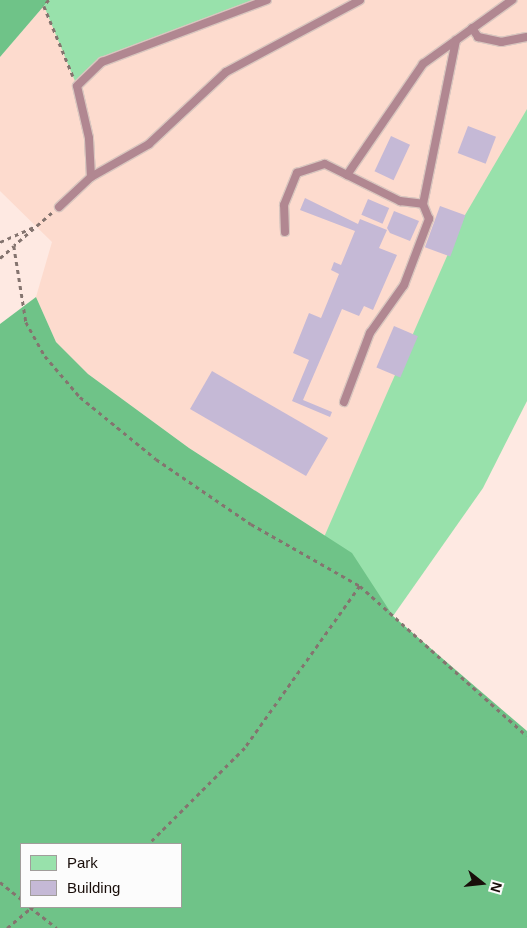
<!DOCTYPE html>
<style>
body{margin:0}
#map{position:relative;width:527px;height:928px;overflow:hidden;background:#fee9e2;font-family:Arial,sans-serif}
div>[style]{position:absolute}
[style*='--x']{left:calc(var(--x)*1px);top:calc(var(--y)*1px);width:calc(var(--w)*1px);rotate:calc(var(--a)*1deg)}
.built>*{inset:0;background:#fddbce}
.green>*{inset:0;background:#98e1ab}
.forest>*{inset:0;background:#6fc388}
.building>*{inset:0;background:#c5b9d6;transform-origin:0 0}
.path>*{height:2.5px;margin-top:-1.25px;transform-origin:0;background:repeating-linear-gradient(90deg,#84746f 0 4px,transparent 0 8px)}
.roads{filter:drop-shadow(1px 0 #d9c6bf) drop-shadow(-1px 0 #d9c6bf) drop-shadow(0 1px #d9c6bf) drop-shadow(0 -1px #d9c6bf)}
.service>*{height:8px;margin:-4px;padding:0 4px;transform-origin:4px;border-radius:4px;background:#b18791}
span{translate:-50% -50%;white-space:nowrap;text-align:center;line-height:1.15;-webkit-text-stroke:4.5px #fcfcfc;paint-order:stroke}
.legend{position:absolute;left:20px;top:843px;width:162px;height:65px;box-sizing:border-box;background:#fcfcfc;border:1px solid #a19d9b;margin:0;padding:6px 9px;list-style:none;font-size:15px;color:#190e0a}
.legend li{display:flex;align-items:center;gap:10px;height:25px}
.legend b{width:25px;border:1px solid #a19d9b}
.north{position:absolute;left:457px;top:858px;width:50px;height:50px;-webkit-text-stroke:4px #fcfcfc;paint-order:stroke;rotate:106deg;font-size:14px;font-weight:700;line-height:20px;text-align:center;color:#190e0a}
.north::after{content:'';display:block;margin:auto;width:18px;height:22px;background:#190e0a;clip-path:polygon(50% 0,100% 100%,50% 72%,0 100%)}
</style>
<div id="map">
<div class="built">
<i style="clip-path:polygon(256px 0,527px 0,527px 227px,352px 553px,189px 448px,88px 374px,56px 342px,36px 297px,52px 242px,0 191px,0 57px,44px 6px,108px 29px)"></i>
</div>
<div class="green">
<i style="clip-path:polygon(49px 0,267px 0,102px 62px,77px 86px,44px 6px)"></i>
<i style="clip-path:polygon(527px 109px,527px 401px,483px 488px,393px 616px,314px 560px,465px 215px)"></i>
</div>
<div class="forest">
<i style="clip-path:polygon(0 0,49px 0,0 57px)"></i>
<i style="clip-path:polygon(evenodd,36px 297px,56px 342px,88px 374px,189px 448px,352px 553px,393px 616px,527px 731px,527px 928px,0 928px,0 324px,36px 297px,181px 844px,181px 907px,21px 907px,21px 844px,181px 844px)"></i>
</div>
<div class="building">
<i style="left:468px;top:126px;width:30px;height:29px;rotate:21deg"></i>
<i style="left:391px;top:136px;width:21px;height:39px;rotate:25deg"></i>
<i style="clip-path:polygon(305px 198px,358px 224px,360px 219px,387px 230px,379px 248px,397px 255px,373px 310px,364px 306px,359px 316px,342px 309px,303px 400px,332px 412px,330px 417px,292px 401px,309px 360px,293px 353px,309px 313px,321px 318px,339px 274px,331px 270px,334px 262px,341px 265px,355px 231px,300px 210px)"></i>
<i style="left:368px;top:199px;width:23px;height:17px;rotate:23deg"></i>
<i style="left:440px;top:206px;width:27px;height:44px;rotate:20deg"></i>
<i style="clip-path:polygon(394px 211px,419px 221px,410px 241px,390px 233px,387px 228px)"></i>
<i style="left:394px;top:326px;width:26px;height:45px;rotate:23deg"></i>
<i style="left:212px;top:371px;width:134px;height:44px;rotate:30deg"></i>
</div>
<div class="path">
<i style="--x:49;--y:0;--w:8;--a:130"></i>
<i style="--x:44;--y:6;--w:76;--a:67.5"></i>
<i style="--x:52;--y:213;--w:50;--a:139"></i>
<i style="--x:14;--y:246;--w:77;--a:81"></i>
<i style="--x:26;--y:322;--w:39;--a:61"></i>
<i style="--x:45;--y:356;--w:54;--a:49.5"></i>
<i style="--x:80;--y:397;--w:98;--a:39.2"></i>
<i style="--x:156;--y:459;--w:115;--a:34.4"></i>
<i style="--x:251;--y:524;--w:125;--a:29.6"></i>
<i style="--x:360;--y:586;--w:199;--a:125.4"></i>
<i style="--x:245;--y:748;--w:136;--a:135"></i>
<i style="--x:0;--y:242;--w:39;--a:-24"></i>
<i style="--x:0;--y:258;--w:18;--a:-41"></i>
<i style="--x:360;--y:586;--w:224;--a:41.9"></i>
<i style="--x:0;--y:882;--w:27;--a:39"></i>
<i style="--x:30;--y:907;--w:34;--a:38"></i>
<i style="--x:7;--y:928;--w:31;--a:-40"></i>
</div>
<div class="roads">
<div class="service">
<i style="--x:472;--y:28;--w:11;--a:56"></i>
<i style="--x:478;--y:37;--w:24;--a:12"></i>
<i style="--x:501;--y:42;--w:26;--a:-11"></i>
<i style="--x:347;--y:175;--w:135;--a:-55.6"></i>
<i style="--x:423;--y:64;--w:110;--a:-35.7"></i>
<i style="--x:91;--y:177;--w:67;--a:-29.6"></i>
<i style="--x:149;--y:144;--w:105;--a:-43.1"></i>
<i style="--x:226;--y:72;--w:152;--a:-28.2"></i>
<i style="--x:59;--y:207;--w:44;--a:-43.2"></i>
<i style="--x:91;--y:177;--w:39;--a:-93"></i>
<i style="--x:89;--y:138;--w:53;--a:-103"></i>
<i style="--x:77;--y:86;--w:35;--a:-44"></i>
<i style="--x:102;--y:62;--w:176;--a:-20.6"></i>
<i style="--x:285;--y:232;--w:27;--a:-92"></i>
<i style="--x:284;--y:205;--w:35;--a:-68"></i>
<i style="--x:297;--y:173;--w:29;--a:-18"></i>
<i style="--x:325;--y:164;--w:84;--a:26.3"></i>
<i style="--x:400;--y:201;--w:23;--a:7"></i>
<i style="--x:423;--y:204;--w:167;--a:-78.6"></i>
<i style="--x:344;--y:402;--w:74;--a:-69.4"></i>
<i style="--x:370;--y:333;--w:59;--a:-54.7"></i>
<i style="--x:404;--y:285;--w:71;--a:-69.3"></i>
<i style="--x:429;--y:219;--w:16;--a:-112"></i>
</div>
</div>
<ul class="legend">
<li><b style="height:14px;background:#98e1ab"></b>Park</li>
<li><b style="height:14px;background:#c5b9d6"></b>Building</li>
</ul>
<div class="north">N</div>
</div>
